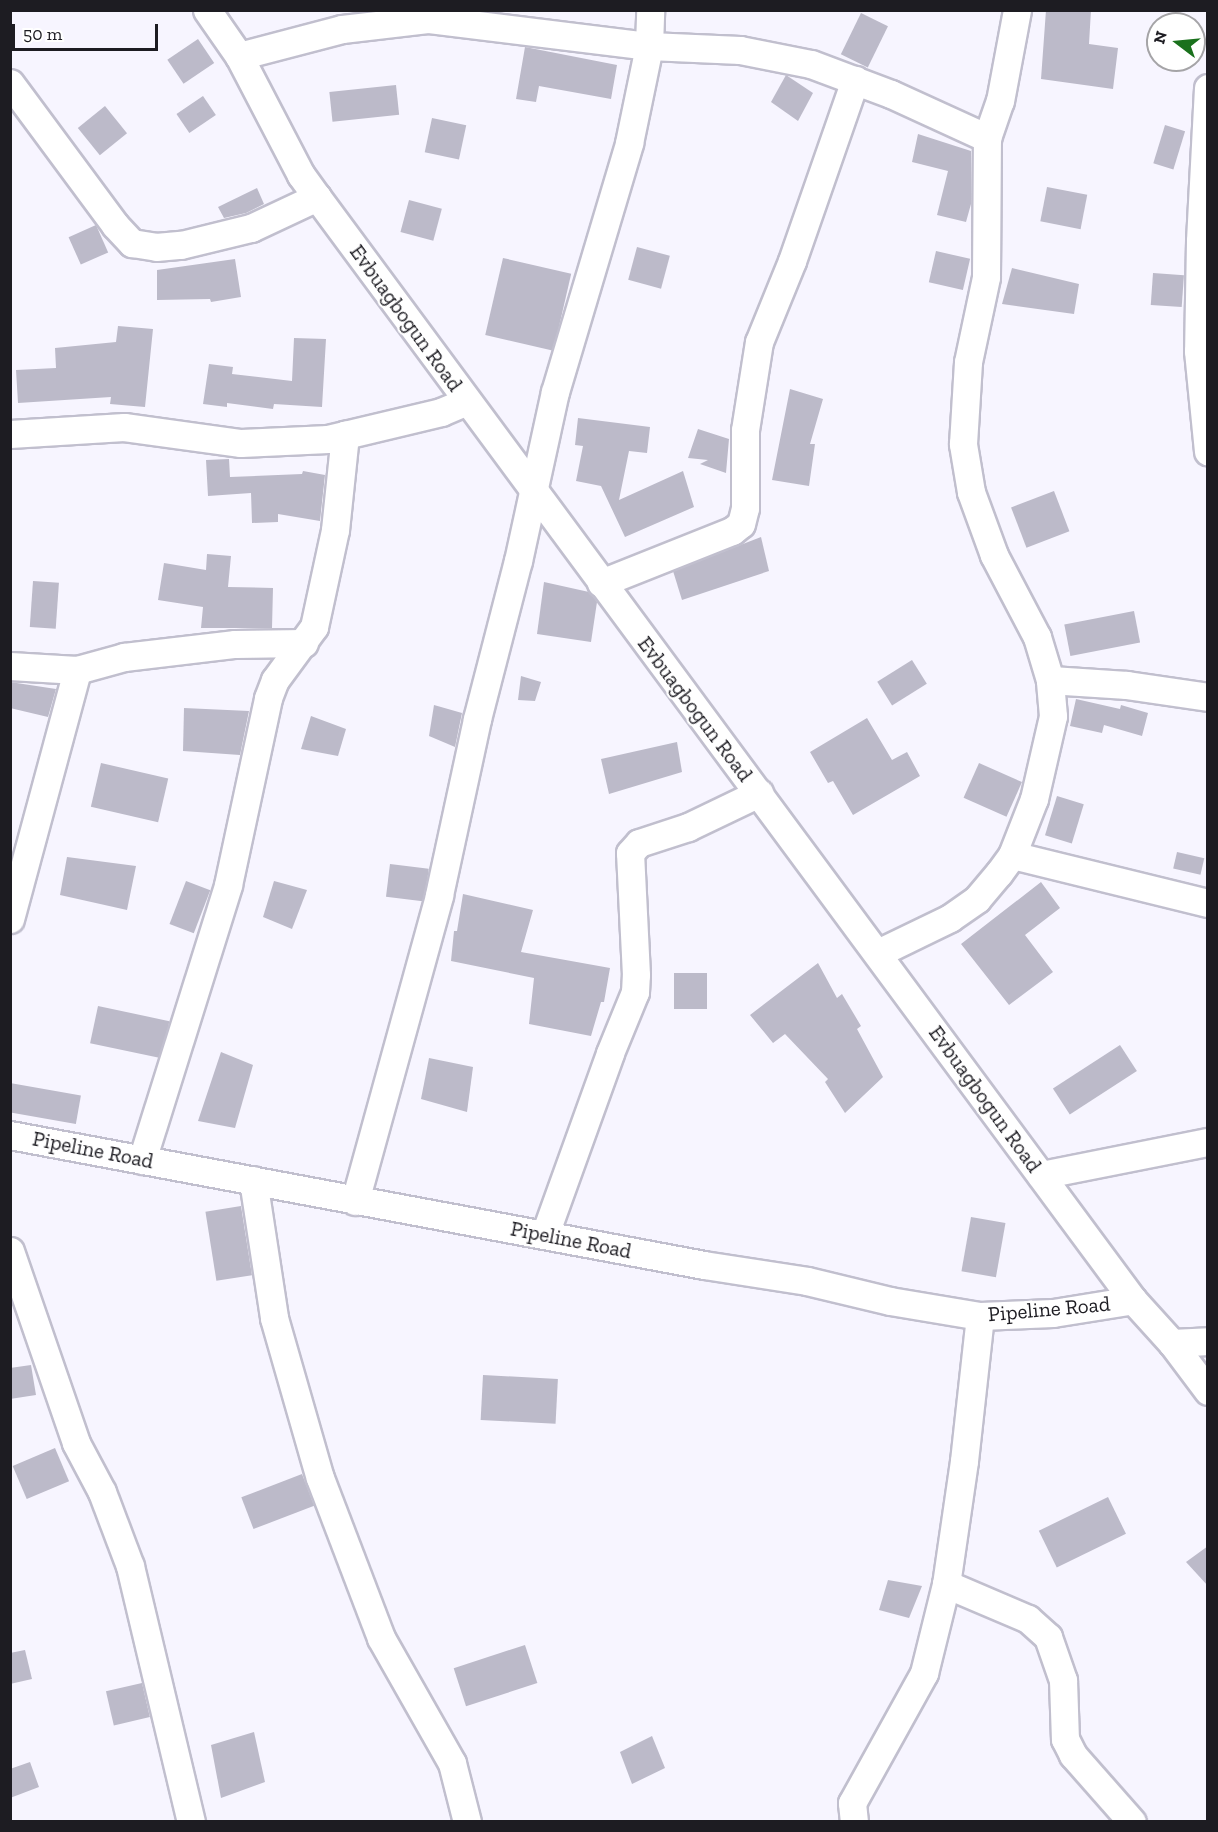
<!DOCTYPE html>
<style>
body{margin:0}
#map{position:relative;width:1218px;height:1832px;overflow:hidden;background:#f7f5ff;font-family:"Zilla Slab",serif}
div>[style]{position:absolute}
[style*='--x']{left:calc(var(--x)*1px);top:calc(var(--y)*1px);width:calc(var(--w)*1px);rotate:calc(var(--a)*1deg)}
.building>*{inset:0;background:#bcbac9;transform-origin:0 0}
.roads{filter:drop-shadow(2px 0 #c1bfce) drop-shadow(-2px 0 #c1bfce) drop-shadow(0 2px #c1bfce) drop-shadow(0 -2px #c1bfce)}
.minor>*{height:27px;margin:-13.5px;padding:0 13.5px;transform-origin:13.5px;border-radius:13.5px;background:#fff}
span{translate:-50% -50%;white-space:nowrap;text-align:center;line-height:1.15;-webkit-text-stroke:4.5px #fff;paint-order:stroke}
.street-label{font-size:21px;color:#1d1c22}
.frame{position:absolute;inset:0;border:12px solid #1d1c22;pointer-events:none}
.north{position:absolute;left:1146px;top:12px;width:60px;height:60px;box-sizing:border-box;background:#fff;border:2px solid #a5a4a7;border-radius:50%;rotate:286deg;font-size:16px;font-weight:700;line-height:24px;text-align:center;color:#1d1c22}
.north::after{content:'';display:block;margin:auto;width:21px;height:27px;background:#1a711c;clip-path:polygon(50% 0,100% 100%,50% 72%,0 100%)}
.scale{position:absolute;left:12px;top:24px;width:146px;height:27px;box-sizing:border-box;border:3px solid #1d1c22;border-top:0;padding-left:8px;font-size:18px;line-height:21px;white-space:nowrap;color:#1d1c22;-webkit-text-stroke:4px #fff;paint-order:stroke}
</style>
<div id="map">
<div class="building">
<i style="clip-path:polygon(1046px 10px,1091px 10px,1089px 44px,1118px 48px,1113px 89px,1041px 79px)"></i>
<i style="left:861px;top:13px;width:30px;height:46px;rotate:26deg"></i>
<i style="left:198px;top:39px;width:29px;height:37px;rotate:56deg"></i>
<i style="clip-path:polygon(525px 47px,617px 65px,611px 99px,539px 86px,536px 102px,516px 99px)"></i>
<i style="clip-path:polygon(786px 75px,813px 93px,798px 121px,771px 102px)"></i>
<i style="left:396px;top:85px;width:30px;height:67px;rotate:84deg"></i>
<i style="left:203px;top:96px;width:23px;height:32px;rotate:56deg"></i>
<i style="left:105px;top:106px;width:35px;height:35px;rotate:51deg"></i>
<i style="left:432px;top:118px;width:35px;height:35px;rotate:12deg"></i>
<i style="left:1165px;top:125px;width:21px;height:40px;rotate:17deg"></i>
<i style="clip-path:polygon(918px 134px,971px 151px,971px 204px,966px 222px,937px 215px,948px 171px,912px 162px)"></i>
<i style="left:1047px;top:187px;width:41px;height:35px;rotate:11deg"></i>
<i style="clip-path:polygon(257px 188px,264px 204px,246px 213px,224px 218px,218px 207px)"></i>
<i style="left:409px;top:200px;width:34px;height:33px;rotate:15deg"></i>
<i style="left:96px;top:225px;width:30px;height:30px;rotate:66deg"></i>
<i style="left:637px;top:247px;width:34px;height:34px;rotate:15deg"></i>
<i style="left:936px;top:251px;width:35px;height:32px;rotate:13deg"></i>
<i style="left:503px;top:258px;width:70px;height:79px;rotate:13deg"></i>
<i style="clip-path:polygon(235px 259px,241px 297px,211px 302px,210px 299px,157px 300px,157px 270px)"></i>
<i style="clip-path:polygon(1012px 268px,1079px 284px,1074px 314px,1002px 304px)"></i>
<i style="left:1153px;top:273px;width:31px;height:32px;rotate:4deg"></i>
<i style="clip-path:polygon(118px 326px,153px 329px,145px 407px,110px 404px,111px 397px,18px 403px,16px 370px,56px 368px,55px 348px,116px 342px)"></i>
<i style="clip-path:polygon(294px 338px,326px 339px,322px 407px,274px 404px,273px 409px,227px 403px,227px 407px,203px 404px,209px 364px,233px 367px,232px 374px,292px 381px)"></i>
<i style="clip-path:polygon(790px 389px,823px 399px,810px 444px,815px 444px,809px 486px,772px 480px)"></i>
<i style="clip-path:polygon(578px 418px,650px 427px,647px 453px,629px 451px,619px 500px,683px 471px,694px 507px,625px 537px,601px 486px,576px 481px,583px 446px,575px 445px)"></i>
<i style="clip-path:polygon(698px 429px,729px 439px,726px 473px,700px 464px,708px 460px,688px 458px)"></i>
<i style="clip-path:polygon(229px 459px,230px 477px,302px 474px,303px 471px,325px 475px,320px 521px,278px 514px,278px 522px,252px 523px,251px 493px,208px 496px,206px 460px)"></i>
<i style="left:1054px;top:491px;width:43px;height:46px;rotate:69deg"></i>
<i style="clip-path:polygon(761px 537px,769px 571px,682px 600px,673px 571px)"></i>
<i style="clip-path:polygon(207px 554px,231px 556px,228px 587px,273px 588px,272px 628px,201px 628px,203px 607px,158px 600px,164px 563px,206px 570px)"></i>
<i style="left:33px;top:581px;width:26px;height:46px;rotate:4deg"></i>
<i style="clip-path:polygon(544px 582px,589px 592px,593px 596px,597px 602px,591px 642px,537px 634px)"></i>
<i style="left:1134px;top:611px;width:32px;height:71px;rotate:79deg"></i>
<i style="left:912px;top:660px;width:28px;height:41px;rotate:58deg"></i>
<i style="clip-path:polygon(521px 676px,541px 682px,535px 701px,518px 700px)"></i>
<i style="clip-path:polygon(10px 682px,56px 689px,48px 717px,10px 708px)"></i>
<i style="clip-path:polygon(1076px 699px,1120px 709px,1121px 705px,1148px 713px,1142px 736px,1104px 725px,1102px 733px,1070px 726px)"></i>
<i style="clip-path:polygon(434px 705px,462px 713px,455px 747px,429px 736px)"></i>
<i style="clip-path:polygon(184px 708px,249px 711px,240px 755px,183px 751px)"></i>
<i style="clip-path:polygon(311px 716px,346px 729px,338px 756px,301px 749px)"></i>
<i style="clip-path:polygon(867px 718px,892px 760px,907px 752px,920px 776px,853px 815px,833px 781px,828px 783px,810px 752px)"></i>
<i style="clip-path:polygon(677px 742px,682px 772px,609px 794px,601px 759px)"></i>
<i style="left:101px;top:763px;width:69px;height:45px;rotate:13deg"></i>
<i style="left:979px;top:763px;width:47px;height:38px;rotate:24deg"></i>
<i style="left:1057px;top:796px;width:28px;height:41px;rotate:17deg"></i>
<i style="left:1177px;top:852px;width:28px;height:17px;rotate:13deg"></i>
<i style="clip-path:polygon(67px 857px,136px 866px,127px 910px,60px 895px)"></i>
<i style="left:390px;top:864px;width:39px;height:33px;rotate:7deg"></i>
<i style="left:186px;top:881px;width:26px;height:46px;rotate:21deg"></i>
<i style="clip-path:polygon(274px 881px,307px 890px,292px 929px,263px 917px)"></i>
<i style="clip-path:polygon(1041px 882px,1060px 908px,1025px 935px,1053px 972px,1009px 1005px,961px 944px)"></i>
<i style="clip-path:polygon(463px 894px,533px 910px,521px 952px,610px 968px,604px 1002px,601px 1002px,591px 1036px,529px 1024px,534px 978px,451px 961px,454px 931px,457px 931px)"></i>
<i style="clip-path:polygon(818px 963px,837px 998px,842px 994px,861px 1026px,857px 1029px,883px 1077px,845px 1113px,825px 1082px,828px 1079px,785px 1034px,773px 1043px,750px 1015px)"></i>
<i style="left:707px;top:973px;width:36px;height:33px;rotate:90deg"></i>
<i style="left:98px;top:1006px;width:73px;height:38px;rotate:12deg"></i>
<i style="left:1120px;top:1045px;width:31px;height:80px;rotate:57deg"></i>
<i style="clip-path:polygon(221px 1052px,253px 1065px,235px 1128px,198px 1121px)"></i>
<i style="clip-path:polygon(429px 1058px,473px 1067px,467px 1112px,421px 1099px)"></i>
<i style="left:10px;top:1083px;width:72px;height:29px;rotate:10deg"></i>
<i style="left:241px;top:1206px;width:70px;height:36px;rotate:81deg"></i>
<i style="left:971px;top:1217px;width:35px;height:55px;rotate:10deg"></i>
<i style="clip-path:polygon(31px 1365px,36px 1395px,10px 1399px,10px 1368px)"></i>
<i style="left:483px;top:1375px;width:75px;height:45px;rotate:3deg"></i>
<i style="left:55px;top:1448px;width:36px;height:46px;rotate:67deg"></i>
<i style="left:302px;top:1474px;width:34px;height:65px;rotate:69deg"></i>
<i style="left:1108px;top:1497px;width:41px;height:77px;rotate:64deg"></i>
<i style="clip-path:polygon(1208px 1546px,1208px 1586px,1186px 1562px)"></i>
<i style="clip-path:polygon(888px 1580px,922px 1586px,909px 1618px,879px 1610px)"></i>
<i style="left:525px;top:1645px;width:40px;height:75px;rotate:72deg"></i>
<i style="clip-path:polygon(25px 1650px,32px 1679px,10px 1684px,10px 1653px)"></i>
<i style="left:142px;top:1683px;width:35px;height:37px;rotate:77deg"></i>
<i style="clip-path:polygon(254px 1732px,265px 1782px,221px 1798px,211px 1745px)"></i>
<i style="clip-path:polygon(652px 1736px,665px 1768px,632px 1784px,620px 1752px)"></i>
<i style="clip-path:polygon(30px 1762px,39px 1787px,10px 1798px,10px 1769px)"></i>
</div>
<div class="roads">
<div class="minor">
<i style="--x:207;--y:10;--w:56;--a:55.2"></i>
<i style="--x:239;--y:56;--w:134;--a:62.5"></i>
<i style="--x:301;--y:175;--w:27;--a:54"></i>
<i style="--x:317;--y:197;--w:1372;--a:53.51"></i>
<i style="--x:1133;--y:1300;--w:58;--a:47.8"></i>
<i style="--x:1172;--y:1343;--w:60;--a:53.1"></i>
<i style="--x:239;--y:56;--w:106;--a:-14.7"></i>
<i style="--x:342;--y:29;--w:88;--a:-6.6"></i>
<i style="--x:429;--y:19;--w:222;--a:7"></i>
<i style="--x:649;--y:46;--w:91;--a:2.5"></i>
<i style="--x:740;--y:50;--w:72;--a:11.2"></i>
<i style="--x:811;--y:64;--w:85;--a:20.6"></i>
<i style="--x:891;--y:94;--w:106;--a:24.6"></i>
<i style="--x:10;--y:83;--w:177;--a:53.5"></i>
<i style="--x:115;--y:225;--w:25;--a:47"></i>
<i style="--x:132;--y:243;--w:24;--a:9"></i>
<i style="--x:156;--y:247;--w:25;--a:-5"></i>
<i style="--x:181;--y:245;--w:72;--a:-13.7"></i>
<i style="--x:251;--y:228;--w:73;--a:-25.2"></i>
<i style="--x:1208;--y:88;--w:153;--a:93"></i>
<i style="--x:1200;--y:241;--w:110;--a:91"></i>
<i style="--x:1198;--y:351;--w:101;--a:84.3"></i>
<i style="--x:10;--y:434;--w:114;--a:-3.5"></i>
<i style="--x:124;--y:427;--w:118;--a:7.8"></i>
<i style="--x:241;--y:443;--w:87;--a:-2.6"></i>
<i style="--x:328;--y:439;--w:116;--a:-13.4"></i>
<i style="--x:441;--y:412;--w:28;--a:-23"></i>
<i style="--x:601;--y:583;--w:141;--a:-21.7"></i>
<i style="--x:732;--y:531;--w:11;--a:-38"></i>
<i style="--x:741;--y:524;--w:16;--a:-76"></i>
<i style="--x:745;--y:508;--w:78;--a:-90"></i>
<i style="--x:745;--y:430;--w:89;--a:-81"></i>
<i style="--x:759;--y:342;--w:87;--a:-67.8"></i>
<i style="--x:792;--y:261;--w:192;--a:-70.8"></i>
<i style="--x:10;--y:666;--w:67;--a:3.4"></i>
<i style="--x:77;--y:670;--w:49;--a:-15.5"></i>
<i style="--x:124;--y:657;--w:112;--a:-6.7"></i>
<i style="--x:235;--y:644;--w:69;--a:-0.8"></i>
<i style="--x:1050;--y:680;--w:77;--a:3.7"></i>
<i style="--x:1127;--y:685;--w:82;--a:8.4"></i>
<i style="--x:1012;--y:855;--w:202;--a:13.8"></i>
<i style="--x:10;--y:919;--w:258;--a:-74.9"></i>
<i style="--x:878;--y:953;--w:80;--a:-25.9"></i>
<i style="--x:950;--y:918;--w:33;--a:-35"></i>
<i style="--x:977;--y:899;--w:34;--a:-50"></i>
<i style="--x:999;--y:873;--w:22;--a:-54"></i>
<i style="--x:1012;--y:855;--w:60;--a:-68.6"></i>
<i style="--x:1034;--y:799;--w:85;--a:-77.1"></i>
<i style="--x:1053;--y:716;--w:36;--a:-95"></i>
<i style="--x:1050;--y:680;--w:45;--a:-106.8"></i>
<i style="--x:1037;--y:637;--w:93;--a:-117.7"></i>
<i style="--x:994;--y:555;--w:67;--a:-110.1"></i>
<i style="--x:971;--y:492;--w:49;--a:-99.5"></i>
<i style="--x:963;--y:444;--w:82;--a:-86.5"></i>
<i style="--x:968;--y:362;--w:87;--a:-78"></i>
<i style="--x:986;--y:277;--w:139;--a:-89.6"></i>
<i style="--x:987;--y:138;--w:39;--a:-71"></i>
<i style="--x:1000;--y:101;--w:93;--a:-79.4"></i>
<i style="--x:10;--y:1135;--w:706;--a:10.61"></i>
<i style="--x:704;--y:1265;--w:104;--a:8.8"></i>
<i style="--x:807;--y:1281;--w:85;--a:13.5"></i>
<i style="--x:890;--y:1301;--w:91;--a:9.5"></i>
<i style="--x:980;--y:1316;--w:73;--a:-2.4"></i>
<i style="--x:1053;--y:1313;--w:81;--a:-9.2"></i>
<i style="--x:142;--y:1160;--w:288;--a:-72.6"></i>
<i style="--x:228;--y:885;--w:191;--a:-77.9"></i>
<i style="--x:268;--y:698;--w:19;--a:-69"></i>
<i style="--x:275;--y:680;--w:66;--a:-53.7"></i>
<i style="--x:314;--y:627;--w:99;--a:-77.8"></i>
<i style="--x:335;--y:530;--w:96;--a:-84"></i>
<i style="--x:1041;--y:1175;--w:170;--a:-11.2"></i>
<i style="--x:253;--y:1180;--w:140;--a:81.3"></i>
<i style="--x:274;--y:1318;--w:166;--a:74"></i>
<i style="--x:320;--y:1478;--w:171;--a:69.1"></i>
<i style="--x:381;--y:1638;--w:144;--a:60.4"></i>
<i style="--x:452;--y:1763;--w:61;--a:75.7"></i>
<i style="--x:355;--y:1201;--w:317;--a:-74.6"></i>
<i style="--x:439;--y:895;--w:180;--a:-77.8"></i>
<i style="--x:477;--y:719;--w:163;--a:-75.5"></i>
<i style="--x:518;--y:561;--w:173;--a:-77.7"></i>
<i style="--x:555;--y:392;--w:260;--a:-73.4"></i>
<i style="--x:629;--y:143;--w:99;--a:-78.3"></i>
<i style="--x:649;--y:46;--w:36;--a:-88"></i>
<i style="--x:545;--y:1234;--w:192;--a:-70.2"></i>
<i style="--x:610;--y:1053;--w:66;--a:-67.7"></i>
<i style="--x:635;--y:992;--w:17;--a:-87"></i>
<i style="--x:636;--y:975;--w:122;--a:-92.8"></i>
<i style="--x:630;--y:853;--w:13;--a:-48"></i>
<i style="--x:639;--y:843;--w:52;--a:-18.1"></i>
<i style="--x:688;--y:827;--w:79;--a:-25.6"></i>
<i style="--x:10;--y:1251;--w:203;--a:71"></i>
<i style="--x:76;--y:1443;--w:55;--a:62"></i>
<i style="--x:102;--y:1492;--w:79;--a:69.3"></i>
<i style="--x:130;--y:1566;--w:263;--a:76.6"></i>
<i style="--x:980;--y:1316;--w:146;--a:96.3"></i>
<i style="--x:964;--y:1461;--w:124;--a:98.3"></i>
<i style="--x:946;--y:1584;--w:89;--a:23.1"></i>
<i style="--x:1028;--y:1619;--w:27;--a:42"></i>
<i style="--x:1048;--y:1637;--w:46;--a:70.8"></i>
<i style="--x:1063;--y:1680;--w:59;--a:88.1"></i>
<i style="--x:1065;--y:1739;--w:18;--a:63"></i>
<i style="--x:1073;--y:1755;--w:89;--a:48.6"></i>
<i style="--x:1172;--y:1343;--w:36;--a:-3"></i>
<i style="--x:854;--y:1822;--w:19;--a:-96"></i>
<i style="--x:852;--y:1803;--w:149;--a:-61"></i>
<i style="--x:924;--y:1673;--w:92;--a:-76.1"></i>
</div>
</div>
<div class="street-label">
<span style="left:406px;top:318px;rotate:54deg">Evbuagbogun Road</span>
<span style="left:695px;top:709px;rotate:53deg">Evbuagbogun Road</span>
<span style="left:985px;top:1099px;rotate:54deg">Evbuagbogun Road</span>
<span style="left:93px;top:1150px;rotate:11deg">Pipeline Road</span>
<span style="left:571px;top:1240px;rotate:11deg">Pipeline Road</span>
<span style="left:1049px;top:1309px;rotate:-5deg">Pipeline Road</span>
</div>
<div class="frame"></div>
<div class="north">N</div>
<div class="scale">50 m</div>
</div>
